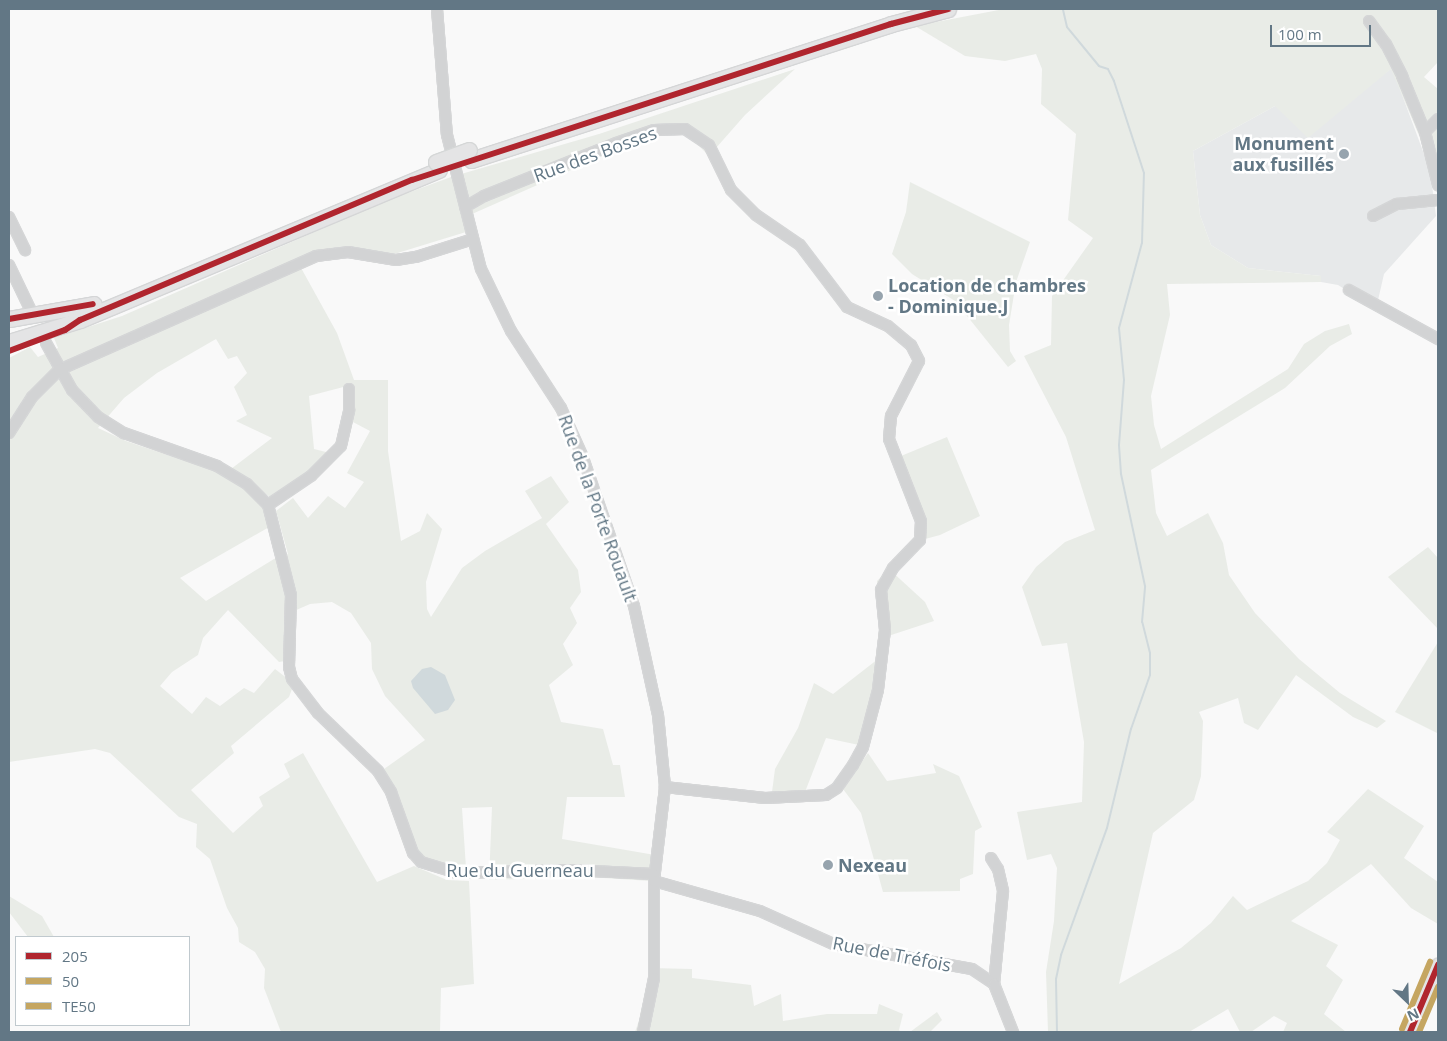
<!DOCTYPE html>
<meta charset="utf-8">
<style>
body{margin:0}
#map{position:relative;width:1447px;height:1041px;overflow:hidden;background:#f9f9f9;font-family:"Open Sans",sans-serif}
div>[style]{position:absolute}
[style*='--x']{left:calc(var(--x)*1px);top:calc(var(--y)*1px);width:calc(var(--w)*1px);rotate:calc(var(--a)*1deg)}
.built>*{inset:0;background:#e7e9ea}
.green>*{inset:0;background:#e9ece7}
.water>*{inset:0;background:#d0d9dc}
.stream>*{height:2px;margin:-1px;padding:0 1px;transform-origin:1px;border-radius:1px;background:#d0d9dc}
.roads{filter:drop-shadow(1px 0 #d5d6d7) drop-shadow(-1px 0 #d5d6d7) drop-shadow(0 1px #d5d6d7) drop-shadow(0 -1px #d5d6d7)}
.minor>*{height:10px;margin:-5px;padding:0 5px;transform-origin:5px;border-radius:5px;background:#d2d3d4}
.major>*{height:12px;margin:-6px;padding:0 6px;transform-origin:6px;border-radius:6px;background:#e4e4e5}
.highway>*{height:15px;margin:-7.5px;padding:0 7.5px;transform-origin:7.5px;border-radius:7.5px;background:#e4e4e5}
.bridges{filter:drop-shadow(1px 0 #d5d7d7) drop-shadow(-1px 0 #d5d7d7) drop-shadow(0 1px #d5d7d7) drop-shadow(0 -1px #d5d7d7)}
.highway-bridge>*{height:15px;margin:-7.5px;padding:0 7.5px;transform-origin:7.5px;border-radius:7.5px;background:#e4e4e5}
.bus-1>*{height:6px;margin:-3px;padding:0 3px;transform-origin:3px;border-radius:3px;background:#b0252e}
.bus-2>*{height:6px;margin:-3px;padding:0 3px;transform-origin:3px;border-radius:3px;background:#c5a661}
.bus-3>*{height:6px;margin:-3px;padding:0 3px;transform-origin:3px;border-radius:3px;background:#c5a661}
.dots>*{width:14px;height:14px;translate:-50% -50%;box-sizing:border-box;border:2px solid #fff;border-radius:50%}
span{translate:-50% -50%;white-space:nowrap;text-align:center;line-height:1.15;-webkit-text-stroke:5px #fff;paint-order:stroke}
.poi-label{font-size:18px;color:#627785;font-weight:700}
.right{translate:-100% -50%;text-align:right}
.left{translate:0 -50%;text-align:left}
.street-label{font-size:18px;color:#627785}
.frame{position:absolute;inset:0;border:10px solid #627785;pointer-events:none}
.legend{position:absolute;left:15px;top:936px;width:175px;height:90px;box-sizing:border-box;background:#fff;border:1px solid #c0c9ce;margin:0;padding:6px 9px;list-style:none;font-size:15px;color:#627785}
.legend li{display:flex;align-items:center;gap:10px;height:25px}
.legend b{width:25px;border:1px solid #c0c9ce}
.north{position:absolute;left:1382px;top:976px;width:50px;height:50px;-webkit-text-stroke:4px #fff;paint-order:stroke;rotate:156deg;font-size:14px;font-weight:700;line-height:20px;text-align:center;color:#627785}
.north::after{content:'';display:block;margin:auto;width:18px;height:22px;background:#627785;clip-path:polygon(50% 0,100% 100%,50% 72%,0 100%)}
.scale{position:absolute;left:1270px;top:25px;width:101px;height:22px;box-sizing:border-box;border:2px solid #627785;border-top:0;padding-left:6px;font-size:15px;line-height:18px;white-space:nowrap;color:#627785;-webkit-text-stroke:4px #fff;paint-order:stroke}
</style>
<div id="map">
<div class="built">
<i style="clip-path:polygon(1392px 68px,1430px 170px,1436px 216px,1384px 274px,1376px 309px,1338px 285px,1321px 282px,1321px 276px,1248px 268px,1211px 245px,1200px 215px,1193px 151px,1275px 106px,1363px 90px)"></i>
</div>
<div class="green">
<i style="clip-path:polygon(1004px 9px,1438px 9px,1438px 62px,1424px 77px,1438px 89px,1438px 182px,1432px 181px,1420px 138px,1391px 69px,1308px 138px,1275px 106px,1193px 151px,1200px 215px,1211px 245px,1248px 268px,1321px 276px,1321px 282px,1167px 284px,1170px 315px,1151px 396px,1154px 425px,1161px 449px,1288px 369px,1304px 344px,1325px 331px,1349px 324px,1352px 334px,1330px 346px,1285px 388px,1151px 470px,1156px 513px,1167px 536px,1208px 513px,1223px 543px,1229px 575px,1255px 613px,1299px 659px,1340px 693px,1386px 721px,1377px 728px,1353px 717px,1296px 675px,1258px 730px,1244px 723px,1238px 698px,1199px 712px,1203px 721px,1201px 776px,1194px 800px,1153px 833px,1119px 984px,1181px 948px,1211px 923px,1233px 896px,1247px 910px,1308px 881px,1327px 863px,1340px 840px,1327px 832px,1368px 789px,1424px 826px,1404px 858px,1438px 882px,1438px 924px,1411px 908px,1371px 864px,1291px 921px,1338px 945px,1326px 966px,1343px 980px,1324px 1014px,1346px 1032px,1283px 1032px,1287px 1023px,1274px 1016px,1251px 1032px,1240px 1032px,1228px 1009px,1189px 1032px,1048px 1032px,1046px 972px,1054px 921px,1057px 868px,1051px 854px,1027px 860px,1017px 812px,1082px 802px,1084px 742px,1067px 643px,1042px 646px,1022px 587px,1036px 567px,1065px 542px,1095px 530px,1066px 437px,1024px 356px,1051px 345px,1052px 296px,1093px 238px,1068px 220px,1076px 134px,1041px 104px,1042px 69px,1036px 54px,1005px 61px,965px 56px,915px 26px)"></i>
<i style="clip-path:polygon(evenodd,795px 69px,745px 115px,709px 156px,692px 139px,677px 131px,657px 132px,463px 218px,466px 232px,391px 255px,347px 247px,300px 266px,337px 333px,354px 380px,388px 380px,388px 451px,401px 541px,420px 531px,427px 513px,442px 529px,426px 582px,427px 609px,431px 617px,462px 568px,485px 551px,542px 518px,525px 491px,551px 476px,569px 502px,546px 524px,578px 570px,581px 592px,570px 608px,577px 623px,563px 644px,573px 665px,549px 685px,561px 722px,603px 729px,613px 765px,620px 765px,625px 797px,567px 797px,562px 839px,655px 855px,651px 881px,588px 877px,489px 880px,492px 807px,462px 808px,466px 868px,427px 860px,418px 853px,384px 769px,425px 740px,385px 696px,372px 669px,371px 643px,351px 613px,332px 602px,310px 604px,285px 615px,285px 661px,279px 662px,228px 610px,203px 638px,198px 655px,172px 672px,160px 686px,192px 714px,206px 697px,220px 706px,244px 688px,254px 693px,275px 669px,288px 679px,292px 689px,289px 697px,231px 746px,234px 753px,191px 790px,233px 833px,263px 806px,259px 797px,290px 777px,284px 764px,303px 753px,377px 882px,414px 866px,447px 880px,469px 881px,474px 984px,441px 988px,440px 1032px,281px 1032px,264px 988px,265px 969px,255px 952px,239px 942px,238px 928px,227px 908px,210px 859px,196px 847px,197px 824px,179px 817px,110px 753px,95px 749px,9px 762px,9px 358px,30px 347px,38px 357px,58px 348px,54px 338px,122px 316px,383px 202px,451px 177px,599px 134px,795px 69px,216px 339px,228px 359px,237px 356px,247px 373px,234px 387px,247px 415px,236px 421px,272px 438px,231px 469px,270px 497px,276px 497px,301px 479px,330px 453px,314px 449px,309px 396px,351px 385px,354px 399px,351px 421px,370px 431px,347px 473px,364px 482px,345px 508px,328px 496px,308px 518px,293px 498px,276px 511px,288px 554px,274px 559px,206px 601px,180px 578px,271px 526px,261px 502px,246px 489px,212px 470px,126px 441px,98px 428px,124px 398px,157px 373px,216px 339px)"></i>
<i style="clip-path:polygon(910px 182px,1030px 242px,1016px 282px,1009px 325px,1010px 351px,1016px 361px,1008px 367px,955px 301px,912px 274px,892px 254px,906px 212px)"></i>
<i style="clip-path:polygon(947px 437px,980px 516px,940px 535px,914px 542px,916px 521px,897px 474px,906px 468px,901px 456px)"></i>
<i style="clip-path:polygon(1428px 547px,1438px 558px,1438px 629px,1388px 577px)"></i>
<i style="clip-path:polygon(889px 569px,925px 602px,934px 621px,882px 638px,877px 581px)"></i>
<i style="clip-path:polygon(1438px 642px,1438px 732px,1437px 733px,1395px 712px)"></i>
<i style="clip-path:polygon(878px 659px,872px 701px,859px 745px,826px 738px,805px 792px,772px 792px,775px 769px,798px 728px,814px 683px,833px 694px)"></i>
<i style="clip-path:polygon(868px 753px,887px 781px,936px 773px,933px 764px,959px 776px,982px 827px,975px 831px,973px 874px,960px 879px,960px 891px,883px 892px,861px 813px,843px 789px)"></i>
<i style="clip-path:polygon(9px 896px,42px 916px,54px 937px,28px 937px,9px 912px)"></i>
<i style="clip-path:polygon(650px 968px,692px 969px,692px 978px,751px 985px,754px 1006px,781px 994px,783px 1021px,827px 1014px,877px 1014px,879px 1004px,903px 1014px,899px 1030px,901px 1032px,635px 1032px,646px 1000px)"></i>
<i style="clip-path:polygon(937px 1012px,942px 1020px,930px 1032px,910px 1032px)"></i>
</div>
<div class="water">
<i style="clip-path:polygon(431px 667px,445px 675px,455px 700px,448px 710px,435px 714px,413px 688px,411px 681px,422px 669px)"></i>
</div>
<div class="stream">
<i style="--x:1057;--y:1032;--w:53;--a:-91.1"></i>
<i style="--x:1056;--y:979;--w:25;--a:-78"></i>
<i style="--x:1061;--y:955;--w:135;--a:-70.1"></i>
<i style="--x:1107;--y:828;--w:102;--a:-76.4"></i>
<i style="--x:1131;--y:729;--w:57;--a:-70.6"></i>
<i style="--x:1150;--y:675;--w:22;--a:-90"></i>
<i style="--x:1150;--y:653;--w:32;--a:-104"></i>
<i style="--x:1142;--y:622;--w:36;--a:-85"></i>
<i style="--x:1145;--y:586;--w:115;--a:-102.1"></i>
<i style="--x:1121;--y:474;--w:29;--a:-94"></i>
<i style="--x:1119;--y:445;--w:65;--a:-85.6"></i>
<i style="--x:1124;--y:380;--w:52;--a:-95.5"></i>
<i style="--x:1119;--y:328;--w:88;--a:-74.9"></i>
<i style="--x:1142;--y:243;--w:70;--a:-88.4"></i>
<i style="--x:1144;--y:173;--w:97;--a:-108.1"></i>
<i style="--x:1114;--y:81;--w:13;--a:-117"></i>
<i style="--x:1108;--y:69;--w:9;--a:-162"></i>
<i style="--x:1099;--y:66;--w:50;--a:-129.4"></i>
<i style="--x:1067;--y:27;--w:18;--a:-103"></i>
</div>
<div class="roads">
<div class="minor">
<i style="--x:437;--y:9;--w:126;--a:85.5"></i>
<i style="--x:447;--y:135;--w:138;--a:75.8"></i>
<i style="--x:481;--y:269;--w:69;--a:64.2"></i>
<i style="--x:511;--y:331;--w:92;--a:57"></i>
<i style="--x:561;--y:408;--w:51;--a:65.9"></i>
<i style="--x:582;--y:455;--w:160;--a:71"></i>
<i style="--x:634;--y:606;--w:112;--a:77.6"></i>
<i style="--x:658;--y:715;--w:72;--a:84.4"></i>
<i style="--x:665;--y:787;--w:95;--a:96.7"></i>
<i style="--x:654;--y:881;--w:97;--a:90"></i>
<i style="--x:654;--y:978;--w:55;--a:101.5"></i>
<i style="--x:1369;--y:21;--w:29;--a:54"></i>
<i style="--x:1386;--y:44;--w:36;--a:63"></i>
<i style="--x:1402;--y:76;--w:61;--a:67.7"></i>
<i style="--x:1425;--y:132;--w:55;--a:76.2"></i>
<i style="--x:1425;--y:132;--w:18;--a:-45"></i>
<i style="--x:465;--y:207;--w:22;--a:-30"></i>
<i style="--x:484;--y:196;--w:142;--a:-21.9"></i>
<i style="--x:616;--y:143;--w:40;--a:-18.9"></i>
<i style="--x:654;--y:130;--w:31;--a:-2"></i>
<i style="--x:685;--y:129;--w:29;--a:34"></i>
<i style="--x:709;--y:145;--w:50;--a:63.9"></i>
<i style="--x:731;--y:190;--w:35;--a:45"></i>
<i style="--x:756;--y:215;--w:53;--a:34.3"></i>
<i style="--x:800;--y:245;--w:78;--a:52.8"></i>
<i style="--x:847;--y:307;--w:45;--a:24.9"></i>
<i style="--x:888;--y:326;--w:30;--a:40"></i>
<i style="--x:911;--y:345;--w:18;--a:63"></i>
<i style="--x:919;--y:361;--w:62;--a:117"></i>
<i style="--x:891;--y:416;--w:23;--a:95"></i>
<i style="--x:889;--y:439;--w:88;--a:68.7"></i>
<i style="--x:921;--y:521;--w:19;--a:93"></i>
<i style="--x:920;--y:540;--w:39;--a:134"></i>
<i style="--x:893;--y:568;--w:25;--a:119"></i>
<i style="--x:881;--y:590;--w:40;--a:84.3"></i>
<i style="--x:885;--y:630;--w:60;--a:96.7"></i>
<i style="--x:878;--y:690;--w:59;--a:104.7"></i>
<i style="--x:863;--y:747;--w:21;--a:119"></i>
<i style="--x:853;--y:765;--w:28;--a:125"></i>
<i style="--x:837;--y:788;--w:13;--a:148"></i>
<i style="--x:826;--y:795;--w:61;--a:177.2"></i>
<i style="--x:765;--y:798;--w:101;--a:-173.7"></i>
<i style="--x:1373;--y:216;--w:27;--a:-27"></i>
<i style="--x:1397;--y:204;--w:41;--a:-5.6"></i>
<i style="--x:9;--y:217;--w:37;--a:64"></i>
<i style="--x:9;--y:265;--w:51;--a:64.4"></i>
<i style="--x:1349;--y:290;--w:102;--a:28.8"></i>
<i style="--x:46;--y:343;--w:54;--a:61"></i>
<i style="--x:72;--y:390;--w:37;--a:46"></i>
<i style="--x:98;--y:417;--w:31;--a:32"></i>
<i style="--x:124;--y:433;--w:99;--a:19.5"></i>
<i style="--x:217;--y:466;--w:35;--a:31"></i>
<i style="--x:247;--y:484;--w:30;--a:45"></i>
<i style="--x:268;--y:505;--w:93;--a:75.7"></i>
<i style="--x:291;--y:595;--w:72;--a:91.6"></i>
<i style="--x:289;--y:667;--w:12;--a:76"></i>
<i style="--x:292;--y:679;--w:43;--a:52.6"></i>
<i style="--x:318;--y:713;--w:83;--a:44"></i>
<i style="--x:378;--y:771;--w:25;--a:58"></i>
<i style="--x:391;--y:792;--w:65;--a:70.2"></i>
<i style="--x:413;--y:853;--w:12;--a:48"></i>
<i style="--x:421;--y:862;--w:37;--a:17"></i>
<i style="--x:456;--y:873;--w:115;--a:-1.5"></i>
<i style="--x:571;--y:870;--w:83;--a:2.8"></i>
<i style="--x:9;--y:433;--w:43;--a:-57.4"></i>
<i style="--x:32;--y:397;--w:38;--a:-45"></i>
<i style="--x:59;--y:370;--w:281;--a:-23.9"></i>
<i style="--x:316;--y:256;--w:32;--a:-7"></i>
<i style="--x:348;--y:252;--w:49;--a:9.5"></i>
<i style="--x:396;--y:260;--w:20;--a:-9"></i>
<i style="--x:416;--y:257;--w:60;--a:-17.5"></i>
<i style="--x:268;--y:505;--w:52;--a:-34"></i>
<i style="--x:311;--y:476;--w:42;--a:-45"></i>
<i style="--x:341;--y:446;--w:37;--a:-77"></i>
<i style="--x:349;--y:410;--w:21;--a:-90"></i>
<i style="--x:991;--y:858;--w:13;--a:58"></i>
<i style="--x:998;--y:869;--w:23;--a:77"></i>
<i style="--x:1003;--y:891;--w:93;--a:95.5"></i>
<i style="--x:654;--y:881;--w:110;--a:15.8"></i>
<i style="--x:760;--y:911;--w:80;--a:24.3"></i>
<i style="--x:833;--y:944;--w:141;--a:10.2"></i>
<i style="--x:972;--y:969;--w:27;--a:34"></i>
<i style="--x:994;--y:984;--w:52;--a:68.4"></i>
</div>
<div class="major">
<i style="--x:1410;--y:1032;--w:73;--a:-67.3"></i>
</div>
<div class="highway">
<i style="--x:471;--y:160;--w:441;--a:-17.9"></i>
<i style="--x:891;--y:24;--w:59;--a:-14.7"></i>
<i style="--x:9;--y:319;--w:86;--a:-10"></i>
<i style="--x:9;--y:342;--w:74;--a:-17.2"></i>
<i style="--x:80;--y:320;--w:389;--a:-22.7"></i>
</div>
</div>
<div class="bridges">
<div class="highway-bridge">
<i style="--x:436;--y:162;--w:35;--a:-20"></i>
</div>
</div>
<div class="bus-1">
<i style="--x:9;--y:319;--w:85;--a:-10.1"></i>
<i style="--x:9;--y:351;--w:60;--a:-20.6"></i>
<i style="--x:65;--y:330;--w:18;--a:-34"></i>
<i style="--x:80;--y:320;--w:360;--a:-22.9"></i>
<i style="--x:412;--y:180;--w:504;--a:-18.04"></i>
<i style="--x:891;--y:24;--w:59;--a:-14.7"></i>
<i style="--x:1410;--y:1032;--w:73;--a:-67.3"></i>
</div>
<div class="bus-2">
<i style="--x:1419;--y:1032;--w:49;--a:-67.1"></i>
</div>
<div class="bus-3">
<i style="--x:1402;--y:1029;--w:73;--a:-67.3"></i>
</div>
<div class="dots">
<i style="left:1344px;top:154px;background:#97a4ae"></i>
<i style="left:878px;top:296px;background:#97a4ae"></i>
<i style="left:828px;top:865px;background:#97a4ae"></i>
</div>
<div class="poi-label">
<span class="right" style="left:1334px;top:154px">Monument<br>aux fusillés</span>
<span class="left" style="left:888px;top:296px">Location de chambres<br>- Dominique.J</span>
<span class="left" style="left:838px;top:865px">Nexeau</span>
</div>
<div class="street-label">
<span style="left:595px;top:154px;rotate:-20deg">Rue des Bosses</span>
<span style="left:598px;top:508px;rotate:70deg">Rue de la Porte Rouault</span>
<span style="left:520px;top:870px">Rue du Guerneau</span>
<span style="left:892px;top:954px;rotate:11deg">Rue de Tréfois</span>
</div>
<div class="frame"></div>
<ul class="legend">
<li><b style="height:6px;background:#b0252e"></b>205</li>
<li><b style="height:6px;background:#c5a661"></b>50</li>
<li><b style="height:6px;background:#c5a661"></b>TE50</li>
</ul>
<div class="north">N</div>
<div class="scale">100 m</div>
</div>
